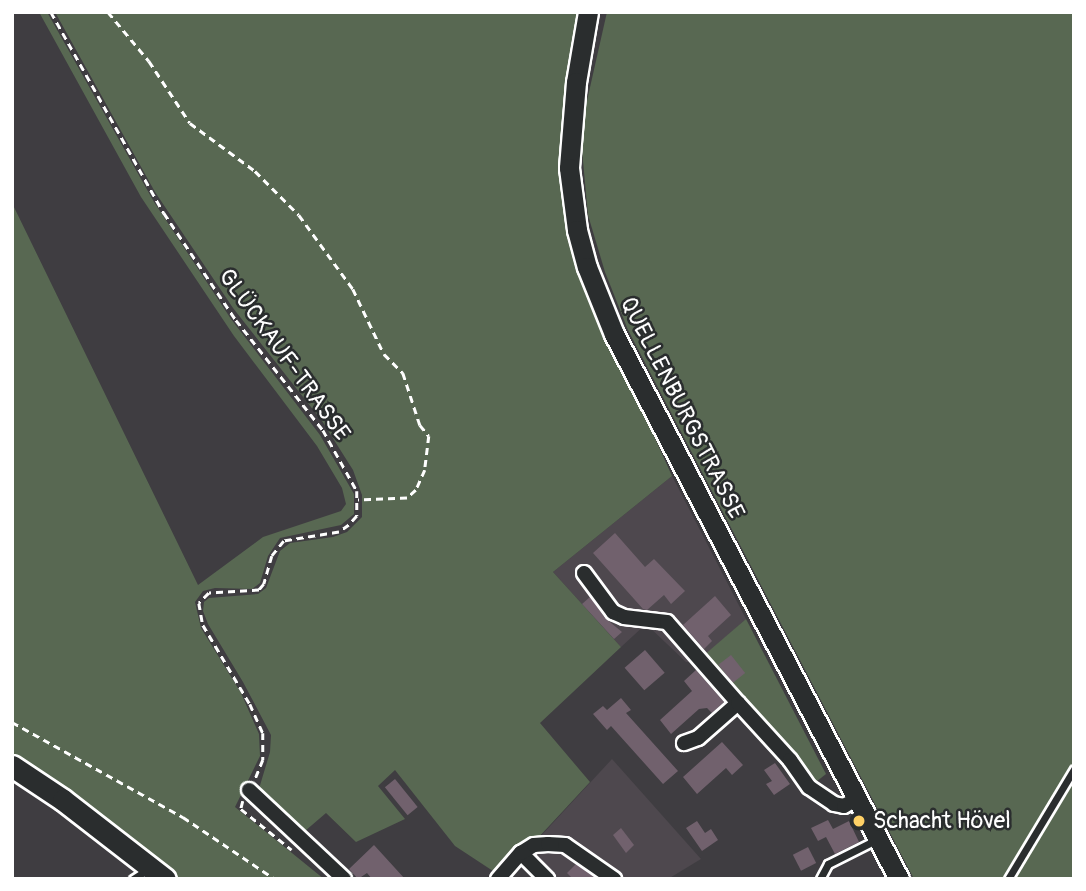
<!DOCTYPE html>
<meta charset="utf-8">
<style>
body{margin:0}
#map{position:relative;width:1086px;height:891px;overflow:hidden;background:#3f3d41;font-family:Pangolin,sans-serif}
div>[style]{position:absolute}
[style*='--x']{left:calc(var(--x)*1px);top:calc(var(--y)*1px);width:calc(var(--w)*1px);rotate:calc(var(--a)*1deg)}
.built>*{inset:0;background:#4e484e}
.green>*{inset:0;background:#586852}
.building>*{inset:0;background:#71616d;transform-origin:0 0}
.path>*{height:2.5px;margin-top:-1.25px;transform-origin:0;background:repeating-linear-gradient(90deg,#fff 0 7px,transparent 0 12px)}
.roads{filter:drop-shadow(2px 0 #fff) drop-shadow(-2px 0 #fff) drop-shadow(0 2px #fff) drop-shadow(0 -2px #fff)}
.service>*{height:7px;margin:-3.5px;padding:0 3.5px;transform-origin:3.5px;border-radius:3.5px;background:#2a2d2e}
.minor>*{height:14px;margin:-7px;padding:0 7px;transform-origin:7px;border-radius:7px;background:#2a2d2e}
.tertiary>*{height:19px;margin:-9.5px;padding:0 9.5px;transform-origin:9.5px;border-radius:9.5px;background:#2a2d2e}
.secondary>*{height:21px;margin:-10.5px;padding:0 10.5px;transform-origin:10.5px;border-radius:10.5px;background:#2a2d2e}
.dots>*{width:19px;height:19px;translate:-50% -50%;box-sizing:border-box;border:4px solid #2a2d2e;border-radius:50%}
span{translate:-50% -50%;white-space:nowrap;text-align:center;line-height:1.15;-webkit-text-stroke:5px #2a2d2e;paint-order:stroke}
.street-label{font-size:23px;color:#fff}
.poi-label{font-size:23px;color:#fff}
.left{translate:0 -50%;text-align:left}
.frame{position:absolute;inset:0;border:14px solid #fff;pointer-events:none}
</style>
<div id="map">
<div class="built">
<i style="clip-path:polygon(672px 476px,746px 619px,698px 662px,686px 662px,646px 624px,621px 647px,553px 572px)"></i>
<i style="clip-path:polygon(612px 759px,701px 859px,668px 879px,552px 879px,526px 852px)"></i>
</div>
<div class="green">
<i style="clip-path:polygon(39px 12px,47px 12px,154px 202px,231px 319px,320px 435px,354px 494px,354px 514px,341px 525px,280px 538px,268px 556px,260px 583px,252px 589px,215px 588px,203px 591px,195px 602px,201px 628px,241px 693px,259px 734px,260px 756px,235px 807px,324px 879px,179px 879px,162px 863px,12px 756px,12px 203px,198px 585px,263px 537px,341px 511px,346px 504px,342px 488px,317px 446px,234px 336px,141px 197px)"></i>
<i style="clip-path:polygon(55px 12px,582px 12px,561px 163px,568px 230px,622px 365px,672px 476px,553px 572px,621px 647px,540px 723px,590px 782px,537px 839px,521px 847px,493px 871px,455px 846px,395px 770px,378px 786px,405px 819px,356px 842px,326px 813px,305px 831px,258px 792px,270px 752px,271px 735px,243px 682px,208px 624px,203px 611px,204px 602px,209px 598px,258px 594px,266px 588px,280px 551px,290px 543px,333px 537px,347px 532px,362px 517px,362px 495px,353px 470px,322px 421px,233px 308px,155px 192px)"></i>
<i style="clip-path:polygon(607px 12px,1074px 12px,1074px 762px,1004px 879px,914px 879px,628px 330px,605px 272px,588px 215px,582px 150px,584px 114px)"></i>
<i style="clip-path:polygon(746px 619px,826px 774px,812px 785px,703px 656px)"></i>
<i style="clip-path:polygon(1074px 775px,1074px 879px,1012px 879px)"></i>
</div>
<div class="building">
<i style="clip-path:polygon(615px 533px,645px 567px,654px 559px,685px 591px,671px 604px,664px 595px,647px 610px,643px 609px,593px 553px)"></i>
<i style="clip-path:polygon(715px 596px,731px 615px,708px 636px,712px 641px,704px 649px,683px 625px)"></i>
<i style="clip-path:polygon(590px 597px,605px 618px,622px 632px,614px 639px,582px 604px)"></i>
<i style="left:645px;top:650px;width:30px;height:27px;rotate:49deg"></i>
<i style="left:731px;top:655px;width:23px;height:16px;rotate:52deg"></i>
<i style="clip-path:polygon(696px 670px,724px 702px,712px 713px,707px 708px,699px 709px,671px 734px,660px 720px,692px 691px,684px 681px)"></i>
<i style="clip-path:polygon(621px 698px,631px 710px,626px 713px,678px 771px,663px 784px,611px 726px,607px 730px,593px 714px,603px 706px,607px 710px)"></i>
<i style="clip-path:polygon(722px 742px,743px 765px,732px 775px,726px 768px,697px 794px,683px 777px)"></i>
<i style="clip-path:polygon(775px 763px,790px 784px,774px 795px,766px 784px,772px 781px,764px 770px)"></i>
<i style="left:395px;top:779px;width:36px;height:13px;rotate:51deg"></i>
<i style="clip-path:polygon(828px 820px,833px 829px,849px 821px,859px 842px,835px 854px,826px 837px,818px 841px,811px 828px)"></i>
<i style="clip-path:polygon(697px 821px,705px 833px,711px 829px,718px 840px,702px 851px,686px 828px)"></i>
<i style="clip-path:polygon(621px 828px,634px 845px,626px 853px,613px 835px)"></i>
<i style="clip-path:polygon(374px 845px,405px 879px,372px 879px,367px 873px,358px 879px,349px 869px)"></i>
<i style="left:808px;top:847px;width:18px;height:17px;rotate:63deg"></i>
<i style="clip-path:polygon(576px 864px,597px 879px,573px 879px,567px 873px)"></i>
</div>
<div class="path">
<i style="--x:51;--y:12;--w:231;--a:60.7"></i>
<i style="--x:164;--y:213;--w:129;--a:56.1"></i>
<i style="--x:236;--y:320;--w:140;--a:51.7"></i>
<i style="--x:323;--y:430;--w:70;--a:60.9"></i>
<i style="--x:357;--y:491;--w:25;--a:90"></i>
<i style="--x:357;--y:516;--w:12;--a:132"></i>
<i style="--x:349;--y:525;--w:12;--a:145"></i>
<i style="--x:339;--y:532;--w:56;--a:170.7"></i>
<i style="--x:284;--y:541;--w:19;--a:129"></i>
<i style="--x:272;--y:556;--w:29;--a:106"></i>
<i style="--x:264;--y:584;--w:8;--a:130"></i>
<i style="--x:259;--y:590;--w:50;--a:176.6"></i>
<i style="--x:209;--y:593;--w:14;--a:135"></i>
<i style="--x:199;--y:603;--w:22;--a:80"></i>
<i style="--x:203;--y:625;--w:92;--a:59.3"></i>
<i style="--x:250;--y:704;--w:32;--a:66"></i>
<i style="--x:263;--y:733;--w:27;--a:90"></i>
<i style="--x:263;--y:760;--w:22;--a:112"></i>
<i style="--x:108;--y:12;--w:64;--a:50.1"></i>
<i style="--x:149;--y:61;--w:74;--a:56.5"></i>
<i style="--x:190;--y:123;--w:81;--a:36.4"></i>
<i style="--x:255;--y:171;--w:62;--a:45"></i>
<i style="--x:299;--y:215;--w:92;--a:53.9"></i>
<i style="--x:353;--y:289;--w:72;--a:64.5"></i>
<i style="--x:384;--y:354;--w:27;--a:45"></i>
<i style="--x:403;--y:373;--w:55;--a:71.9"></i>
<i style="--x:420;--y:425;--w:14;--a:51"></i>
<i style="--x:429;--y:436;--w:34;--a:97"></i>
<i style="--x:425;--y:470;--w:22;--a:114"></i>
<i style="--x:416;--y:490;--w:12;--a:138"></i>
<i style="--x:407;--y:498;--w:49;--a:177.7"></i>
<i style="--x:12;--y:722;--w:196;--a:29.1"></i>
<i style="--x:183;--y:817;--w:111;--a:34"></i>
<i style="--x:243;--y:801;--w:8;--a:104"></i>
<i style="--x:241;--y:809;--w:65;--a:38.8"></i>
</div>
<div class="roads">
<div class="service">
<i style="--x:133;--y:879;--w:17;--a:-33"></i>
<i style="--x:820;--y:879;--w:17;--a:-62"></i>
<i style="--x:828;--y:864;--w:56;--a:-26.6"></i>
<i style="--x:1008;--y:879;--w:128;--a:-59"></i>
</div>
<div class="minor">
<i style="--x:584;--y:573;--w:49;--a:53.4"></i>
<i style="--x:613;--y:612;--w:12;--a:24"></i>
<i style="--x:624;--y:617;--w:43;--a:6.6"></i>
<i style="--x:667;--y:622;--w:108;--a:48.8"></i>
<i style="--x:738;--y:703;--w:53;--a:138.8"></i>
<i style="--x:698;--y:738;--w:15;--a:160"></i>
<i style="--x:738;--y:703;--w:77;--a:47.6"></i>
<i style="--x:790;--y:760;--w:33;--a:55"></i>
<i style="--x:809;--y:787;--w:30;--a:34"></i>
<i style="--x:834;--y:804;--w:10;--a:11"></i>
<i style="--x:844;--y:806;--w:16;--a:-30"></i>
<i style="--x:249;--y:790;--w:130;--a:43.1"></i>
<i style="--x:521;--y:853;--w:37;--a:45"></i>
<i style="--x:498;--y:879;--w:35;--a:-49"></i>
<i style="--x:521;--y:853;--w:15;--a:-32"></i>
<i style="--x:534;--y:845;--w:14;--a:-4"></i>
<i style="--x:548;--y:844;--w:17;--a:3"></i>
<i style="--x:565;--y:845;--w:60;--a:34.8"></i>
</div>
<div class="tertiary">
<i style="--x:588;--y:12;--w:71;--a:99.7"></i>
<i style="--x:576;--y:82;--w:86;--a:94.7"></i>
<i style="--x:569;--y:168;--w:63;--a:82.6"></i>
<i style="--x:577;--y:230;--w:38;--a:75"></i>
<i style="--x:587;--y:267;--w:72;--a:68.1"></i>
<i style="--x:614;--y:334;--w:615;--a:62.39"></i>
</div>
<div class="secondary">
<i style="--x:12;--y:766;--w:61;--a:33.7"></i>
<i style="--x:63;--y:800;--w:129;--a:37.8"></i>
</div>
</div>
<div class="dots">
<i style="left:859px;top:821px;background:#ffd166"></i>
</div>
<div class="street-label">
<span style="left:284px;top:355px;rotate:54deg">GLÜCKAUF-TRASSE</span>
<span style="left:682px;top:408px;rotate:63deg">QUELLENBURGSTRASSE</span>
</div>
<div class="poi-label">
<span class="left" style="left:873px;top:821px">Schacht Hövel</span>
</div>
<div class="frame"></div>
</div>
